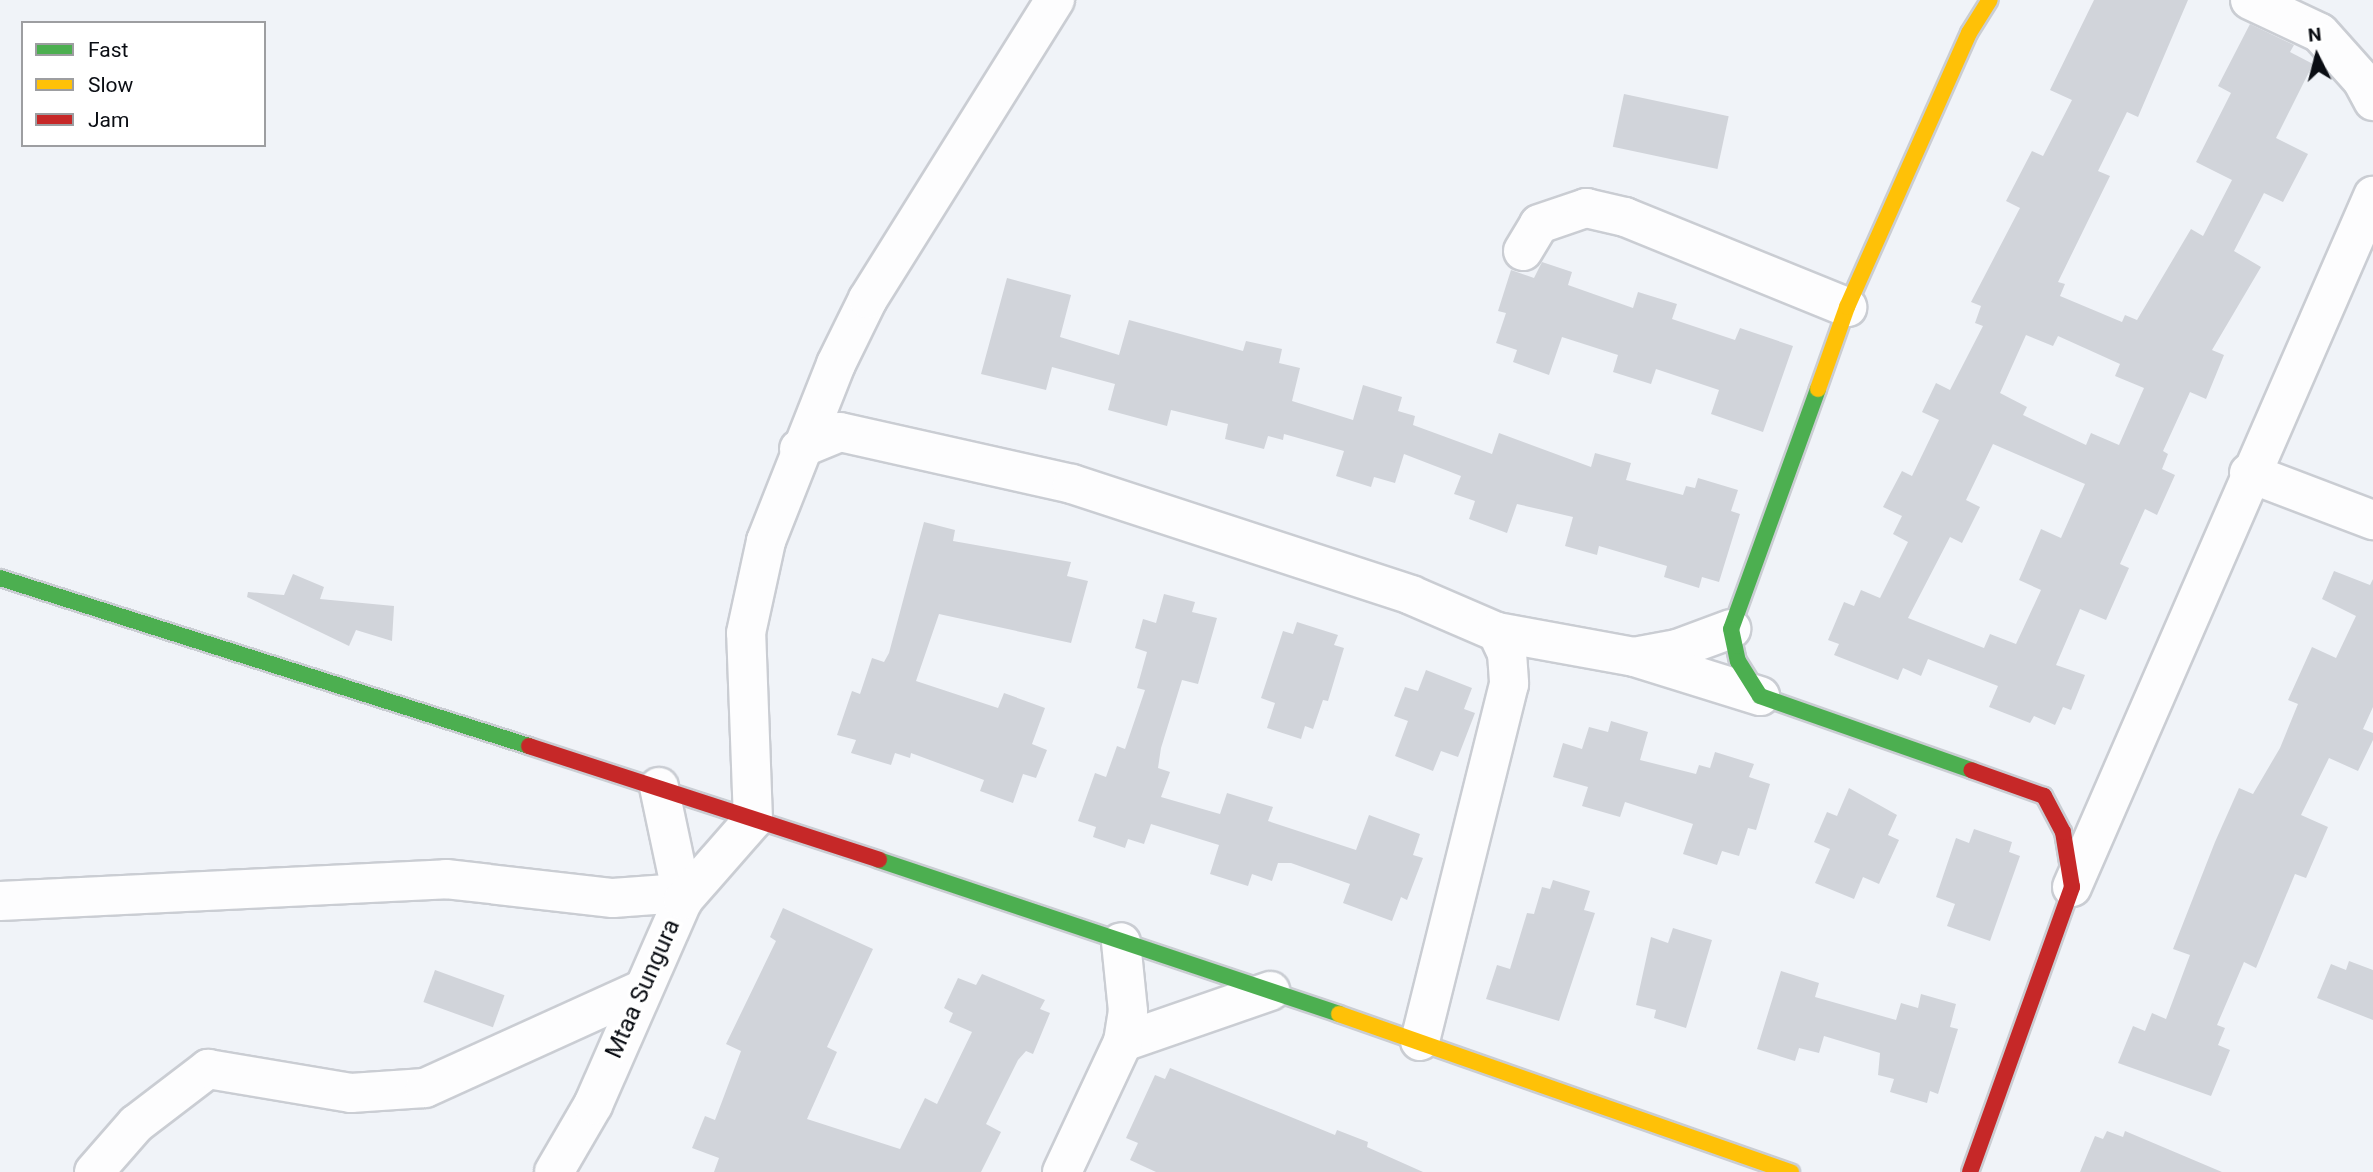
<!DOCTYPE html>
<style>
body{margin:0}
#map{position:relative;width:2373px;height:1172px;overflow:hidden;background:#f0f3f8;font-family:Roboto,sans-serif}
div>[style]{position:absolute}
[style*='--x']{left:calc(var(--x)*1px);top:calc(var(--y)*1px);width:calc(var(--w)*1px);rotate:calc(var(--a)*1deg)}
.building>*{inset:0;background:#d1d4da;transform-origin:0 0}
.roads{filter:drop-shadow(2px 0 #cacdd3) drop-shadow(-2px 0 #cacdd3) drop-shadow(0 2px #cacdd3) drop-shadow(0 -2px #cacdd3)}
.street>*{height:38px;margin:-19px;padding:0 19px;transform-origin:19px;border-radius:19px;background:#fdfdfe}
.fast>*{height:16px;margin:-8px;padding:0 8px;transform-origin:8px;border-radius:8px;background:#4caf50}
.slow>*{height:16px;margin:-8px;padding:0 8px;transform-origin:8px;border-radius:8px;background:#ffc107}
.jam>*{height:16px;margin:-8px;padding:0 8px;transform-origin:8px;border-radius:8px;background:#c62828}
span{translate:-50% -50%;white-space:nowrap;text-align:center;line-height:1.15;-webkit-text-stroke:7px #fff;paint-order:stroke}
.street-label{font-size:24px;color:#0a0d13}
.legend{position:absolute;left:21px;top:21px;width:245px;height:126px;box-sizing:border-box;background:#fff;border:2px solid #9d9ea1;margin:0;padding:9px 12px;list-style:none;font-size:21px;color:#0a0d13}
.legend li{display:flex;align-items:center;gap:14px;height:35px}
.legend b{width:35px;border:2px solid #9d9ea1}
.north{position:absolute;left:2282px;top:21px;width:70px;height:70px;-webkit-text-stroke:5px #fff;paint-order:stroke;rotate:354deg;font-size:19px;font-weight:700;line-height:28px;text-align:center;color:#0a0d13}
.north::after{content:'';display:block;margin:auto;width:24px;height:32px;background:#0a0d13;clip-path:polygon(50% 0,100% 100%,50% 72%,0 100%)}
</style>
<div id="map">
<div class="building">
<i style="clip-path:polygon(evenodd,2094px 0,2188px 0,2138px 117px,2127px 112px,2098px 171px,2110px 176px,2058px 282px,2065px 284px,2060px 296px,2122px 322px,2125px 315px,2137px 320px,2191px 229px,2203px 236px,2232px 180px,2196px 162px,2231px 93px,2218px 86px,2250px 24px,2294px 45px,2290px 52px,2313px 64px,2276px 138px,2308px 154px,2283px 202px,2264px 193px,2234px 251px,2261px 267px,2212px 350px,2224px 355px,2206px 399px,2190px 392px,2163px 451px,2168px 454px,2162px 469px,2175px 475px,2157px 515px,2145px 509px,2120px 564px,2129px 568px,2106px 620px,2080px 609px,2056px 665px,2085px 675px,2071px 710px,2063px 707px,2055px 725px,2034px 716px,2030px 723px,1989px 707px,1998px 686px,1928px 659px,1921px 676px,1903px 668px,1898px 680px,1834px 655px,1839px 644px,1828px 640px,1844px 602px,1854px 606px,1861px 590px,1880px 598px,1908px 542px,1893px 534px,1902px 516px,1883px 507px,1902px 471px,1912px 476px,1939px 420px,1922px 412px,1936px 383px,1950px 390px,1983px 326px,1975px 323px,1981px 306px,1971px 302px,2020px 208px,2006px 201px,2032px 151px,2043px 156px,2072px 100px,2050px 90px,2094px 0,2026px 335px,2053px 346px,2058px 336px,2120px 364px,2115px 376px,2144px 388px,2119px 445px,2091px 433px,2086px 445px,2023px 415px,2027px 407px,2000px 393px,2026px 335px,2094px 0,1993px 444px,2085px 484px,2061px 538px,2041px 529px,2019px 580px,2041px 590px,2016px 644px,1990px 634px,1984px 648px,1908px 618px,1950px 537px,1962px 543px,1980px 507px,1966px 500px,1993px 444px)"></i>
<i style="left:1624px;top:94px;width:107px;height:54px;rotate:12deg"></i>
<i style="clip-path:polygon(1542px 262px,1572px 272px,1568px 285px,1633px 308px,1638px 292px,1677px 304px,1672px 319px,1735px 340px,1740px 328px,1793px 346px,1763px 432px,1711px 414px,1719px 390px,1656px 369px,1651px 384px,1613px 372px,1618px 355px,1562px 337px,1549px 375px,1513px 362px,1517px 350px,1496px 343px,1506px 313px,1498px 311px,1511px 270px,1534px 278px)"></i>
<i style="clip-path:polygon(1007px 278px,1071px 295px,1060px 337px,1119px 355px,1129px 320px,1243px 351px,1246px 341px,1282px 349px,1279px 363px,1300px 368px,1292px 401px,1353px 420px,1363px 385px,1402px 397px,1398px 411px,1415px 416px,1413px 425px,1492px 454px,1499px 433px,1591px 467px,1595px 453px,1631px 463px,1626px 480px,1683px 495px,1686px 486px,1695px 488px,1698px 478px,1738px 490px,1731px 511px,1740px 514px,1719px 582px,1702px 577px,1699px 588px,1664px 577px,1667px 566px,1599px 546px,1597px 555px,1565px 546px,1573px 517px,1517px 504px,1507px 533px,1469px 519px,1475px 501px,1454px 494px,1461px 476px,1404px 454px,1395px 483px,1374px 477px,1371px 487px,1336px 476px,1344px 451px,1284px 434px,1283px 440px,1268px 436px,1264px 449px,1225px 439px,1228px 424px,1171px 410px,1167px 426px,1108px 410px,1115px 384px,1052px 367px,1046px 390px,981px 374px)"></i>
<i style="clip-path:polygon(924px 522px,955px 530px,953px 541px,1071px 562px,1067px 576px,1088px 581px,1071px 643px,939px 614px,916px 681px,998px 708px,1004px 693px,1045px 708px,1032px 744px,1047px 750px,1036px 778px,1023px 774px,1013px 803px,980px 791px,984px 780px,911px 753px,910px 758px,895px 753px,891px 765px,851px 753px,856px 740px,837px 735px,852px 691px,860px 694px,872px 658px,884px 662px,889px 653px)"></i>
<i style="clip-path:polygon(2334px 571px,2370px 585px,2373px 579px,2373px 707px,2363px 729px,2373px 733px,2373px 740px,2358px 771px,2329px 758px,2301px 815px,2328px 827px,2306px 878px,2295px 874px,2256px 968px,2244px 962px,2217px 1025px,2225px 1028px,2218px 1045px,2230px 1050px,2211px 1096px,2118px 1063px,2133px 1026px,2145px 1031px,2152px 1013px,2166px 1019px,2190px 955px,2173px 949px,2215px 842px,2239px 788px,2253px 794px,2280px 748px,2298px 704px,2288px 700px,2312px 647px,2336px 658px,2356px 616px,2322px 599px)"></i>
<i style="clip-path:polygon(293px 574px,324px 587px,320px 599px,394px 606px,392px 641px,356px 630px,349px 646px,247px 597px,248px 592px,284px 595px)"></i>
<i style="clip-path:polygon(1164px 594px,1195px 602px,1192px 612px,1217px 618px,1198px 684px,1182px 680px,1161px 748px,1158px 768px,1170px 772px,1161px 797px,1220px 814px,1227px 793px,1273px 807px,1268px 821px,1356px 850px,1369px 815px,1420px 834px,1413px 855px,1423px 858px,1407px 900px,1401px 897px,1392px 921px,1343px 903px,1350px 884px,1291px 863px,1278px 863px,1272px 881px,1252px 874px,1248px 886px,1210px 874px,1219px 845px,1151px 824px,1144px 844px,1128px 839px,1125px 848px,1093px 837px,1096px 827px,1078px 821px,1095px 773px,1106px 777px,1117px 746px,1125px 749px,1145px 690px,1137px 688px,1147px 652px,1135px 648px,1143px 619px,1156px 623px)"></i>
<i style="clip-path:polygon(1297px 622px,1338px 635px,1334px 645px,1344px 648px,1328px 701px,1323px 700px,1313px 729px,1305px 726px,1301px 739px,1267px 728px,1275px 703px,1261px 698px,1283px 631px,1293px 634px)"></i>
<i style="clip-path:polygon(1426px 670px,1472px 688px,1464px 709px,1475px 713px,1458px 757px,1441px 751px,1433px 771px,1395px 756px,1408px 721px,1394px 716px,1405px 687px,1418px 691px)"></i>
<i style="clip-path:polygon(1611px 721px,1648px 732px,1640px 760px,1696px 774px,1699px 765px,1710px 768px,1715px 752px,1754px 764px,1749px 777px,1770px 784px,1756px 830px,1748px 828px,1739px 856px,1722px 851px,1717px 865px,1683px 854px,1693px 824px,1625px 802px,1620px 817px,1582px 806px,1588px 787px,1553px 777px,1563px 743px,1582px 749px,1589px 727px,1608px 732px)"></i>
<i style="clip-path:polygon(1849px 788px,1897px 815px,1888px 835px,1899px 840px,1879px 884px,1863px 877px,1854px 899px,1815px 883px,1830px 849px,1814px 842px,1827px 812px,1837px 816px)"></i>
<i style="clip-path:polygon(1974px 829px,2012px 842px,2009px 852px,2020px 856px,1990px 941px,1947px 926px,1955px 904px,1936px 897px,1956px 838px,1969px 843px)"></i>
<i style="clip-path:polygon(1553px 880px,1590px 891px,1584px 910px,1595px 913px,1559px 1021px,1486px 999px,1497px 965px,1510px 969px,1527px 913px,1534px 914px,1542px 887px,1550px 889px)"></i>
<i style="clip-path:polygon(783px 908px,873px 949px,827px 1047px,837px 1052px,807px 1119px,900px 1149px,925px 1098px,937px 1104px,972px 1032px,949px 1022px,953px 1013px,944px 1008px,958px 978px,976px 985px,982px 974px,1045px 1000px,1040px 1009px,1050px 1013px,1033px 1054px,1026px 1051px,1018px 1060px,986px 1124px,1001px 1132px,981px 1172px,714px 1172px,719px 1158px,692px 1148px,705px 1116px,715px 1120px,741px 1051px,726px 1044px,776px 941px,770px 937px)"></i>
<i style="clip-path:polygon(1673px 928px,1712px 940px,1686px 1028px,1654px 1018px,1656px 1010px,1636px 1005px,1651px 937px,1668px 943px)"></i>
<i style="clip-path:polygon(2349px 961px,2373px 970px,2373px 1020px,2317px 998px,2331px 964px,2346px 970px)"></i>
<i style="left:435px;top:970px;width:74px;height:34px;rotate:20deg"></i>
<i style="clip-path:polygon(1781px 971px,1819px 983px,1815px 997px,1896px 1020px,1901px 1003px,1918px 1008px,1921px 994px,1956px 1004px,1950px 1027px,1958px 1029px,1938px 1094px,1930px 1091px,1927px 1103px,1890px 1092px,1894px 1079px,1878px 1075px,1880px 1053px,1824px 1036px,1819px 1053px,1799px 1048px,1795px 1061px,1757px 1049px)"></i>
<i style="clip-path:polygon(1170px 1068px,1335px 1135px,1337px 1130px,1368px 1142px,1367px 1147px,1423px 1172px,1156px 1172px,1130px 1160px,1138px 1143px,1126px 1138px,1155px 1075px,1165px 1079px)"></i>
<i style="clip-path:polygon(2107px 1131px,2123px 1137px,2125px 1131px,2222px 1172px,2080px 1172px,2095px 1136px,2103px 1139px)"></i>
</div>
<div class="roads">
<div class="street">
<i style="--x:2250;--y:0;--w:77;--a:25.2"></i>
<i style="--x:2320;--y:33;--w:63;--a:48.2"></i>
<i style="--x:2362;--y:80;--w:24;--a:62"></i>
<i style="--x:1523;--y:251;--w:31;--a:-59"></i>
<i style="--x:1539;--y:224;--w:50;--a:-18.8"></i>
<i style="--x:1586;--y:208;--w:40;--a:13"></i>
<i style="--x:1625;--y:217;--w:240;--a:22.1"></i>
<i style="--x:799;--y:449;--w:44;--a:-22.5"></i>
<i style="--x:840;--y:432;--w:238;--a:12.6"></i>
<i style="--x:1072;--y:484;--w:357;--a:18.1"></i>
<i style="--x:1411;--y:595;--w:94;--a:23.3"></i>
<i style="--x:1497;--y:632;--w:23;--a:65"></i>
<i style="--x:1507;--y:653;--w:31;--a:86"></i>
<i style="--x:1509;--y:684;--w:368;--a:104"></i>
<i style="--x:2249;--y:473;--w:133;--a:20.8"></i>
<i style="--x:1497;--y:632;--w:139;--a:10.3"></i>
<i style="--x:1634;--y:657;--w:44;--a:-10.5"></i>
<i style="--x:1677;--y:649;--w:58;--a:-20.3"></i>
<i style="--x:1638;--y:658;--w:128;--a:17.3"></i>
<i style="--x:659;--y:787;--w:116;--a:78"></i>
<i style="--x:2072;--y:887;--w:754;--a:-66.46"></i>
<i style="--x:0;--y:901;--w:447;--a:-2.8"></i>
<i style="--x:446;--y:879;--w:168;--a:6.5"></i>
<i style="--x:613;--y:898;--w:68;--a:-4.2"></i>
<i style="--x:1123;--y:1042;--w:156;--a:-19.1"></i>
<i style="--x:94;--y:1172;--w:64;--a:-48.8"></i>
<i style="--x:136;--y:1124;--w:91;--a:-37.4"></i>
<i style="--x:208;--y:1069;--w:145;--a:9.5"></i>
<i style="--x:351;--y:1093;--w:74;--a:-3.9"></i>
<i style="--x:425;--y:1088;--w:235;--a:-24.4"></i>
<i style="--x:554;--y:1172;--w:78;--a:-59.8"></i>
<i style="--x:593;--y:1105;--w:224;--a:-66.3"></i>
<i style="--x:683;--y:900;--w:106;--a:-48.8"></i>
<i style="--x:753;--y:820;--w:187;--a:-92.1"></i>
<i style="--x:746;--y:633;--w:94;--a:-77.7"></i>
<i style="--x:766;--y:541;--w:190;--a:-68.4"></i>
<i style="--x:836;--y:364;--w:72;--a:-63.8"></i>
<i style="--x:868;--y:299;--w:353;--a:-58"></i>
<i style="--x:1062;--y:1172;--w:144;--a:-64.9"></i>
<i style="--x:1123;--y:1042;--w:31;--a:-81"></i>
<i style="--x:1128;--y:1011;--w:69;--a:-95.8"></i>
</div>
<div class="fast">
<i style="--x:1818;--y:389;--w:255;--a:109.9"></i>
<i style="--x:1731;--y:629;--w:33;--a:78"></i>
<i style="--x:1738;--y:661;--w:41;--a:57.8"></i>
<i style="--x:1760;--y:696;--w:224;--a:19.3"></i>
<i style="--x:0;--y:578;--w:555;--a:17.62"></i>
<i style="--x:879;--y:860;--w:485;--a:18.5"></i>
</div>
<div class="slow">
<i style="--x:1818;--y:389;--w:87;--a:-70.5"></i>
<i style="--x:1847;--y:307;--w:300;--a:-66"></i>
<i style="--x:1969;--y:33;--w:39;--a:-58"></i>
<i style="--x:1339;--y:1014;--w:479;--a:19.3"></i>
</div>
<div class="jam">
<i style="--x:529;--y:746;--w:368;--a:18"></i>
<i style="--x:1970;--y:1172;--w:303;--a:-70.3"></i>
<i style="--x:2072;--y:887;--w:56;--a:-99.3"></i>
<i style="--x:2063;--y:832;--w:41;--a:-117.8"></i>
<i style="--x:2044;--y:796;--w:77;--a:-160.4"></i>
</div>
</div>
<div class="street-label">
<span style="left:643px;top:989px;rotate:-66deg">Mtaa Sungura</span>
</div>
<ul class="legend">
<li><b style="height:9px;background:#4caf50"></b>Fast</li>
<li><b style="height:9px;background:#ffc107"></b>Slow</li>
<li><b style="height:9px;background:#c62828"></b>Jam</li>
</ul>
<div class="north">N</div>
</div>
